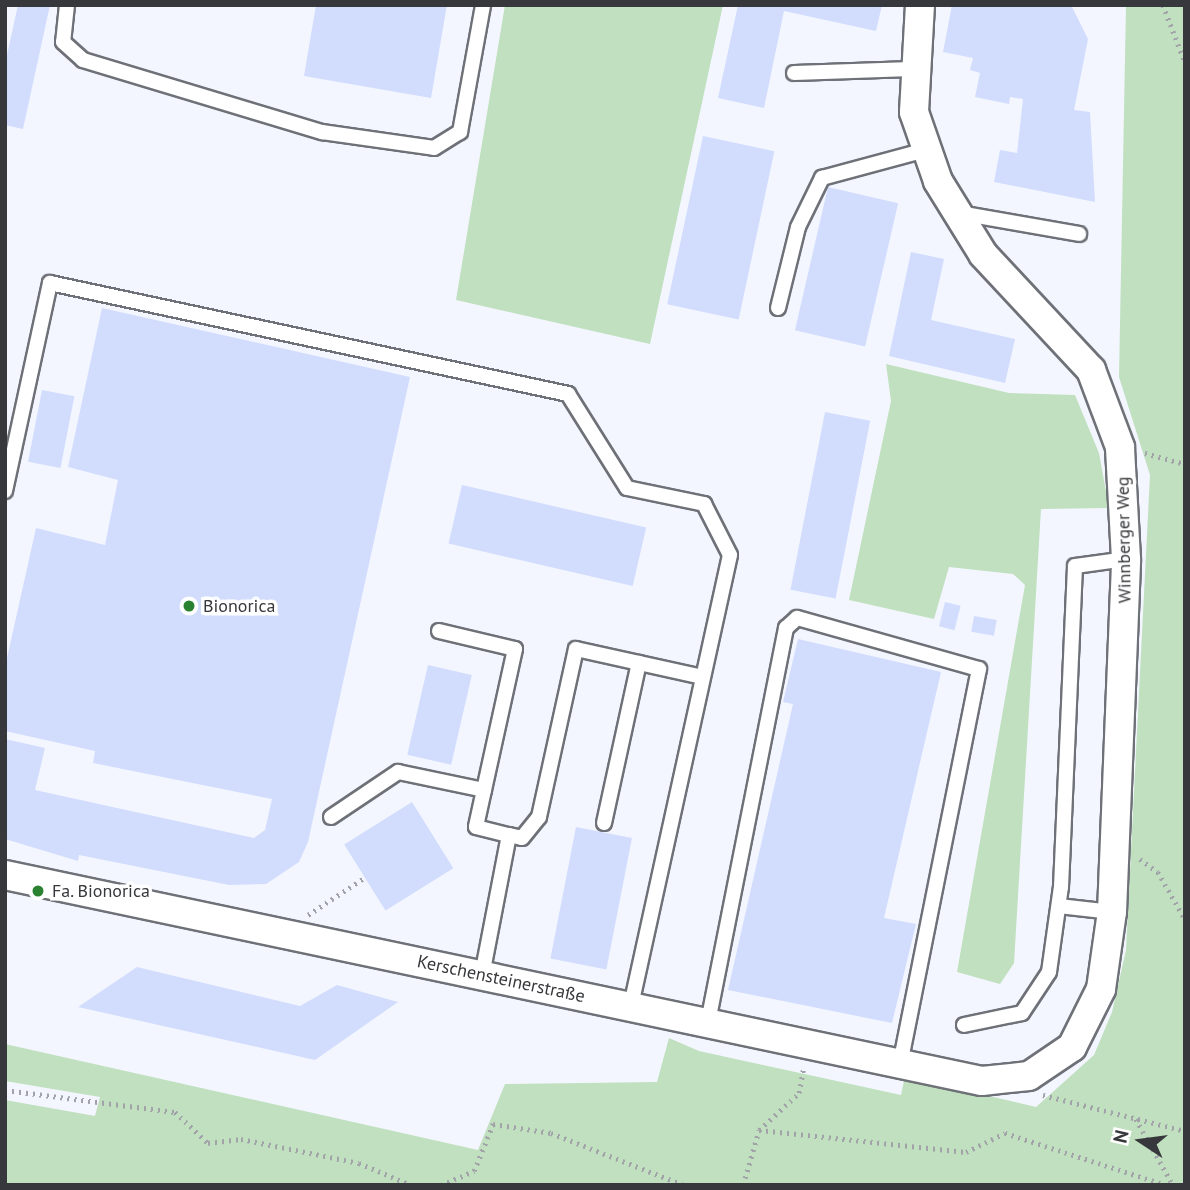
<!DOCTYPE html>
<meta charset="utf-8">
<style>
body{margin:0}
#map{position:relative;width:1190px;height:1190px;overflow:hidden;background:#f3f6fe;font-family:"PT Sans",sans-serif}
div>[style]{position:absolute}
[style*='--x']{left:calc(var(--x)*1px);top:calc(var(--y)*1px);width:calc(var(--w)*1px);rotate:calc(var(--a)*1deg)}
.green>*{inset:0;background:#c0e0bf}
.building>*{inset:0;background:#d2ddfe;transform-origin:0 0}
.path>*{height:4.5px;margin-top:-2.25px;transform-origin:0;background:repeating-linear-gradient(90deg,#a1a3a9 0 2px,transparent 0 7px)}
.roads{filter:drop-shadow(2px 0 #6e7177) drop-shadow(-2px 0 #6e7177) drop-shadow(0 2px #6e7177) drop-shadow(0 -2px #6e7177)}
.lane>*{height:14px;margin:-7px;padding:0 7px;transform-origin:7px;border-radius:7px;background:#fff}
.street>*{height:28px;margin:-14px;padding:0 14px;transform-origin:14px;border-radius:14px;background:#fff}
.dots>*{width:19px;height:19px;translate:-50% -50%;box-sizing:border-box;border:4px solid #fff;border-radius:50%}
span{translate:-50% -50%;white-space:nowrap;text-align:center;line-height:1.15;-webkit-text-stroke:7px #fff;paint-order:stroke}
.street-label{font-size:18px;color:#37383b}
.poi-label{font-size:18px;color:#37383b}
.left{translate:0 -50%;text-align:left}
.frame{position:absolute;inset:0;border:7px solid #37383b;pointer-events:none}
.north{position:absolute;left:1106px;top:1106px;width:70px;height:70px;-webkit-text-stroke:5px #fff;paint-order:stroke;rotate:283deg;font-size:19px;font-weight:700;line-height:28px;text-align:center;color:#37383b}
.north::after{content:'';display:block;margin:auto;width:24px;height:32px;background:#37383b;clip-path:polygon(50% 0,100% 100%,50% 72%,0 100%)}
</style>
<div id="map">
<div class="green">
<i style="clip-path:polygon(505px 5px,723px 5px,650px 344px,456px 300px)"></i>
<i style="clip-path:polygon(1126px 5px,1185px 5px,1185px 1185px,5px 1185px,5px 1100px,95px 1116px,100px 1097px,5px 1081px,5px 1044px,478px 1150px,505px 1084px,657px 1082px,669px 1038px,699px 1051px,901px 1095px,905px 1076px,1036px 1107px,1094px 1055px,1112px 1012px,1126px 950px,1150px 475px,1119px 377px)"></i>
<i style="clip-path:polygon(886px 364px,1009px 393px,1075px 395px,1099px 453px,1109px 508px,1041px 509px,1014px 963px,1000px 984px,957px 972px,1025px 585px,1013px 574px,949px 567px,934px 619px,849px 600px,891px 401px)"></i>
</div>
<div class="building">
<i style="clip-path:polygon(18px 5px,50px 5px,23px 129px,5px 125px,5px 64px)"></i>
<i style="clip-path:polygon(316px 5px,447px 5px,431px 98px,304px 76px)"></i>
<i style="clip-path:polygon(738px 5px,882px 5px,876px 31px,784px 11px,764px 108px,718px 98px)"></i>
<i style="clip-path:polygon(952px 5px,1071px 5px,1088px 39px,1074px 110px,1090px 112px,1095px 202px,994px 182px,1000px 150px,1017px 153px,1023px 99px,1010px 97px,1009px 104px,975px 97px,980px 73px,970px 70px,973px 58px,943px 52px)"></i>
<i style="left:703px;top:136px;width:73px;height:172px;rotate:12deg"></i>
<i style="left:828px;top:187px;width:72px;height:147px;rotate:13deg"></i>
<i style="clip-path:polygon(911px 252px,944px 259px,931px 320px,1015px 339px,1005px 383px,889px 356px)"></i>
<i style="clip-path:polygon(102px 308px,410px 377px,308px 842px,299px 862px,266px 884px,229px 885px,79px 855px,78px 861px,5px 839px,5px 739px,45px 748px,35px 790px,254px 838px,265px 830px,272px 799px,93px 763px,95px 751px,5px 731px,5px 667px,36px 528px,105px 545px,118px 480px,68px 467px)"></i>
<i style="left:42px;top:390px;width:33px;height:73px;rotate:11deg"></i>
<i style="left:825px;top:412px;width:46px;height:181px;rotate:11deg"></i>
<i style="left:462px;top:485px;width:189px;height:60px;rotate:13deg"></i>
<i style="left:945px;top:602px;width:16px;height:25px;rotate:14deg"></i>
<i style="left:974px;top:616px;width:23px;height:16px;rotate:10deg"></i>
<i style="clip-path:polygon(798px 639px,941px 672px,884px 918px,916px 924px,892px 1023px,728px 990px,793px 704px,783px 702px)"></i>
<i style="left:428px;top:665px;width:45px;height:92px;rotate:13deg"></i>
<i style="left:412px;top:802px;width:78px;height:80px;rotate:58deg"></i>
<i style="left:576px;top:827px;width:57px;height:134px;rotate:11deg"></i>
<i style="clip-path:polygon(137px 967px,300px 1006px,337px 985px,398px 1002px,315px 1060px,78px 1007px)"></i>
</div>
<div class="path">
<i style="--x:1163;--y:5;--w:61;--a:68.9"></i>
<i style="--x:1145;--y:453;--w:41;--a:15.4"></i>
<i style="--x:1140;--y:859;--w:22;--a:36"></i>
<i style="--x:1158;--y:872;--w:54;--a:60.1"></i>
<i style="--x:308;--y:915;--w:67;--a:-33.5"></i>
<i style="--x:5;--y:1090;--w:171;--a:7.4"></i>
<i style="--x:175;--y:1112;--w:45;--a:43.2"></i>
<i style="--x:208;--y:1143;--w:33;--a:-7"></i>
<i style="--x:241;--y:1139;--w:120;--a:11.5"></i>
<i style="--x:359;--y:1163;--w:56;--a:22.9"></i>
<i style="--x:1043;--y:1095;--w:146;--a:14.2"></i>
<i style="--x:1136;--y:1119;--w:76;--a:60.7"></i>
<i style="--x:759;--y:1130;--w:208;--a:6.1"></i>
<i style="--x:966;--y:1152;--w:43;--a:-26"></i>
<i style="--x:1005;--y:1133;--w:169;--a:17.9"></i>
<i style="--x:441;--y:1185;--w:36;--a:-23"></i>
<i style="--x:474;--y:1171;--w:51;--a:-68"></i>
<i style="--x:493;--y:1124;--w:59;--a:8.8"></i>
<i style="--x:551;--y:1133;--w:143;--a:21.4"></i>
<i style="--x:743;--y:1185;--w:57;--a:-73.8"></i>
<i style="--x:759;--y:1130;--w:54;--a:-42.8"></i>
<i style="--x:799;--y:1093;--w:27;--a:-80"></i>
</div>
<div class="roads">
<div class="lane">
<i style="--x:67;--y:5;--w:37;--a:96"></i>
<i style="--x:63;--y:42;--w:27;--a:42"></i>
<i style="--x:83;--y:60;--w:250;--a:16.8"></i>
<i style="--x:322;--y:132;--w:113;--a:8.1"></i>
<i style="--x:434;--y:148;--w:31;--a:-32"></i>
<i style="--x:460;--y:132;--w:129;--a:-79.7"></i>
<i style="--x:794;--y:73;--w:118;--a:-1.9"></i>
<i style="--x:960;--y:213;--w:121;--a:10"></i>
<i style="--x:778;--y:308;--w:83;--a:-76.1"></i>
<i style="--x:798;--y:227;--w:55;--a:-63.9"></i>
<i style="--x:822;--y:178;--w:108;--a:-15.1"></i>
<i style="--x:5;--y:491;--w:213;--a:-77.8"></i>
<i style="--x:50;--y:283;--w:530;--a:12.09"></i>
<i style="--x:568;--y:394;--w:111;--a:57.9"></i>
<i style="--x:627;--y:488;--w:79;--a:11.7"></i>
<i style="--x:704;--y:504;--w:57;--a:63"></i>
<i style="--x:730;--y:555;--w:462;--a:102.4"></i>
<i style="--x:439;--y:631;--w:78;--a:13.3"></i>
<i style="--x:515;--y:649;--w:182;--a:102.4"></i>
<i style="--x:476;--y:827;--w:34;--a:14"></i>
<i style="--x:509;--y:835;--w:143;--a:100.9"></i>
<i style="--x:331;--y:817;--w:81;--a:-33.9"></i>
<i style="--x:398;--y:772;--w:88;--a:11.8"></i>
<i style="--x:604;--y:823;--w:164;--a:-77.7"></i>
<i style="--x:509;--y:835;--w:13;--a:13"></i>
<i style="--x:522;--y:838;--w:27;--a:-51"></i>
<i style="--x:539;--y:817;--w:172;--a:-77.6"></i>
<i style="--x:576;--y:649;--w:129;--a:12.5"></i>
<i style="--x:1059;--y:906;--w:53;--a:6.5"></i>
<i style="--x:708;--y:1022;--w:402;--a:-78.8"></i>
<i style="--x:786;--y:628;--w:15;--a:-42"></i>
<i style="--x:797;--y:618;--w:189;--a:15.7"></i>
<i style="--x:979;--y:669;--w:402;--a:101.3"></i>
<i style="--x:964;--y:1025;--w:59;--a:-11.7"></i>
<i style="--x:1022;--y:1013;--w:49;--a:-56.6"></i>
<i style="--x:1049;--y:972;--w:86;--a:-82"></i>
<i style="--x:1061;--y:887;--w:321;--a:-87.5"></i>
<i style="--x:1075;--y:566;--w:51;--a:-7.8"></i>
</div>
<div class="street">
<i style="--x:5;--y:875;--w:998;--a:11.91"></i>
<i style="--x:982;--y:1081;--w:47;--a:-6.1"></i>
<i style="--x:1029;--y:1076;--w:52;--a:-34"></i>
<i style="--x:1072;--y:1047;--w:65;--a:-63.4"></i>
<i style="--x:1101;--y:989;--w:78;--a:-81.9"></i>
<i style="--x:1112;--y:912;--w:353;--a:-87.7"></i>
<i style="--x:1126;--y:559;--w:112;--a:-93.1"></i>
<i style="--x:1120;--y:447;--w:82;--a:-110.6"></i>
<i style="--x:1091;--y:370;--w:158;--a:-133"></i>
<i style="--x:983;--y:254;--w:86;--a:-121.7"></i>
<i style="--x:938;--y:181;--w:73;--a:-109.2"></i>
<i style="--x:914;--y:112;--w:107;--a:-86.8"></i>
</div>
</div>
<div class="dots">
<i style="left:189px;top:606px;background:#2a812f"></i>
<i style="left:38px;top:891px;background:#2a812f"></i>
</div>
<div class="street-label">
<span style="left:1124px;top:540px;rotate:-91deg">Winnberger Weg</span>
<span style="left:501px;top:979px;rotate:12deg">Kerschensteinerstraße</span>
</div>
<div class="poi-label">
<span class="left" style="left:203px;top:606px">Bionorica</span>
<span class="left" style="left:52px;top:891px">Fa. Bionorica</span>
</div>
<div class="frame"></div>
<div class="north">N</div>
</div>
